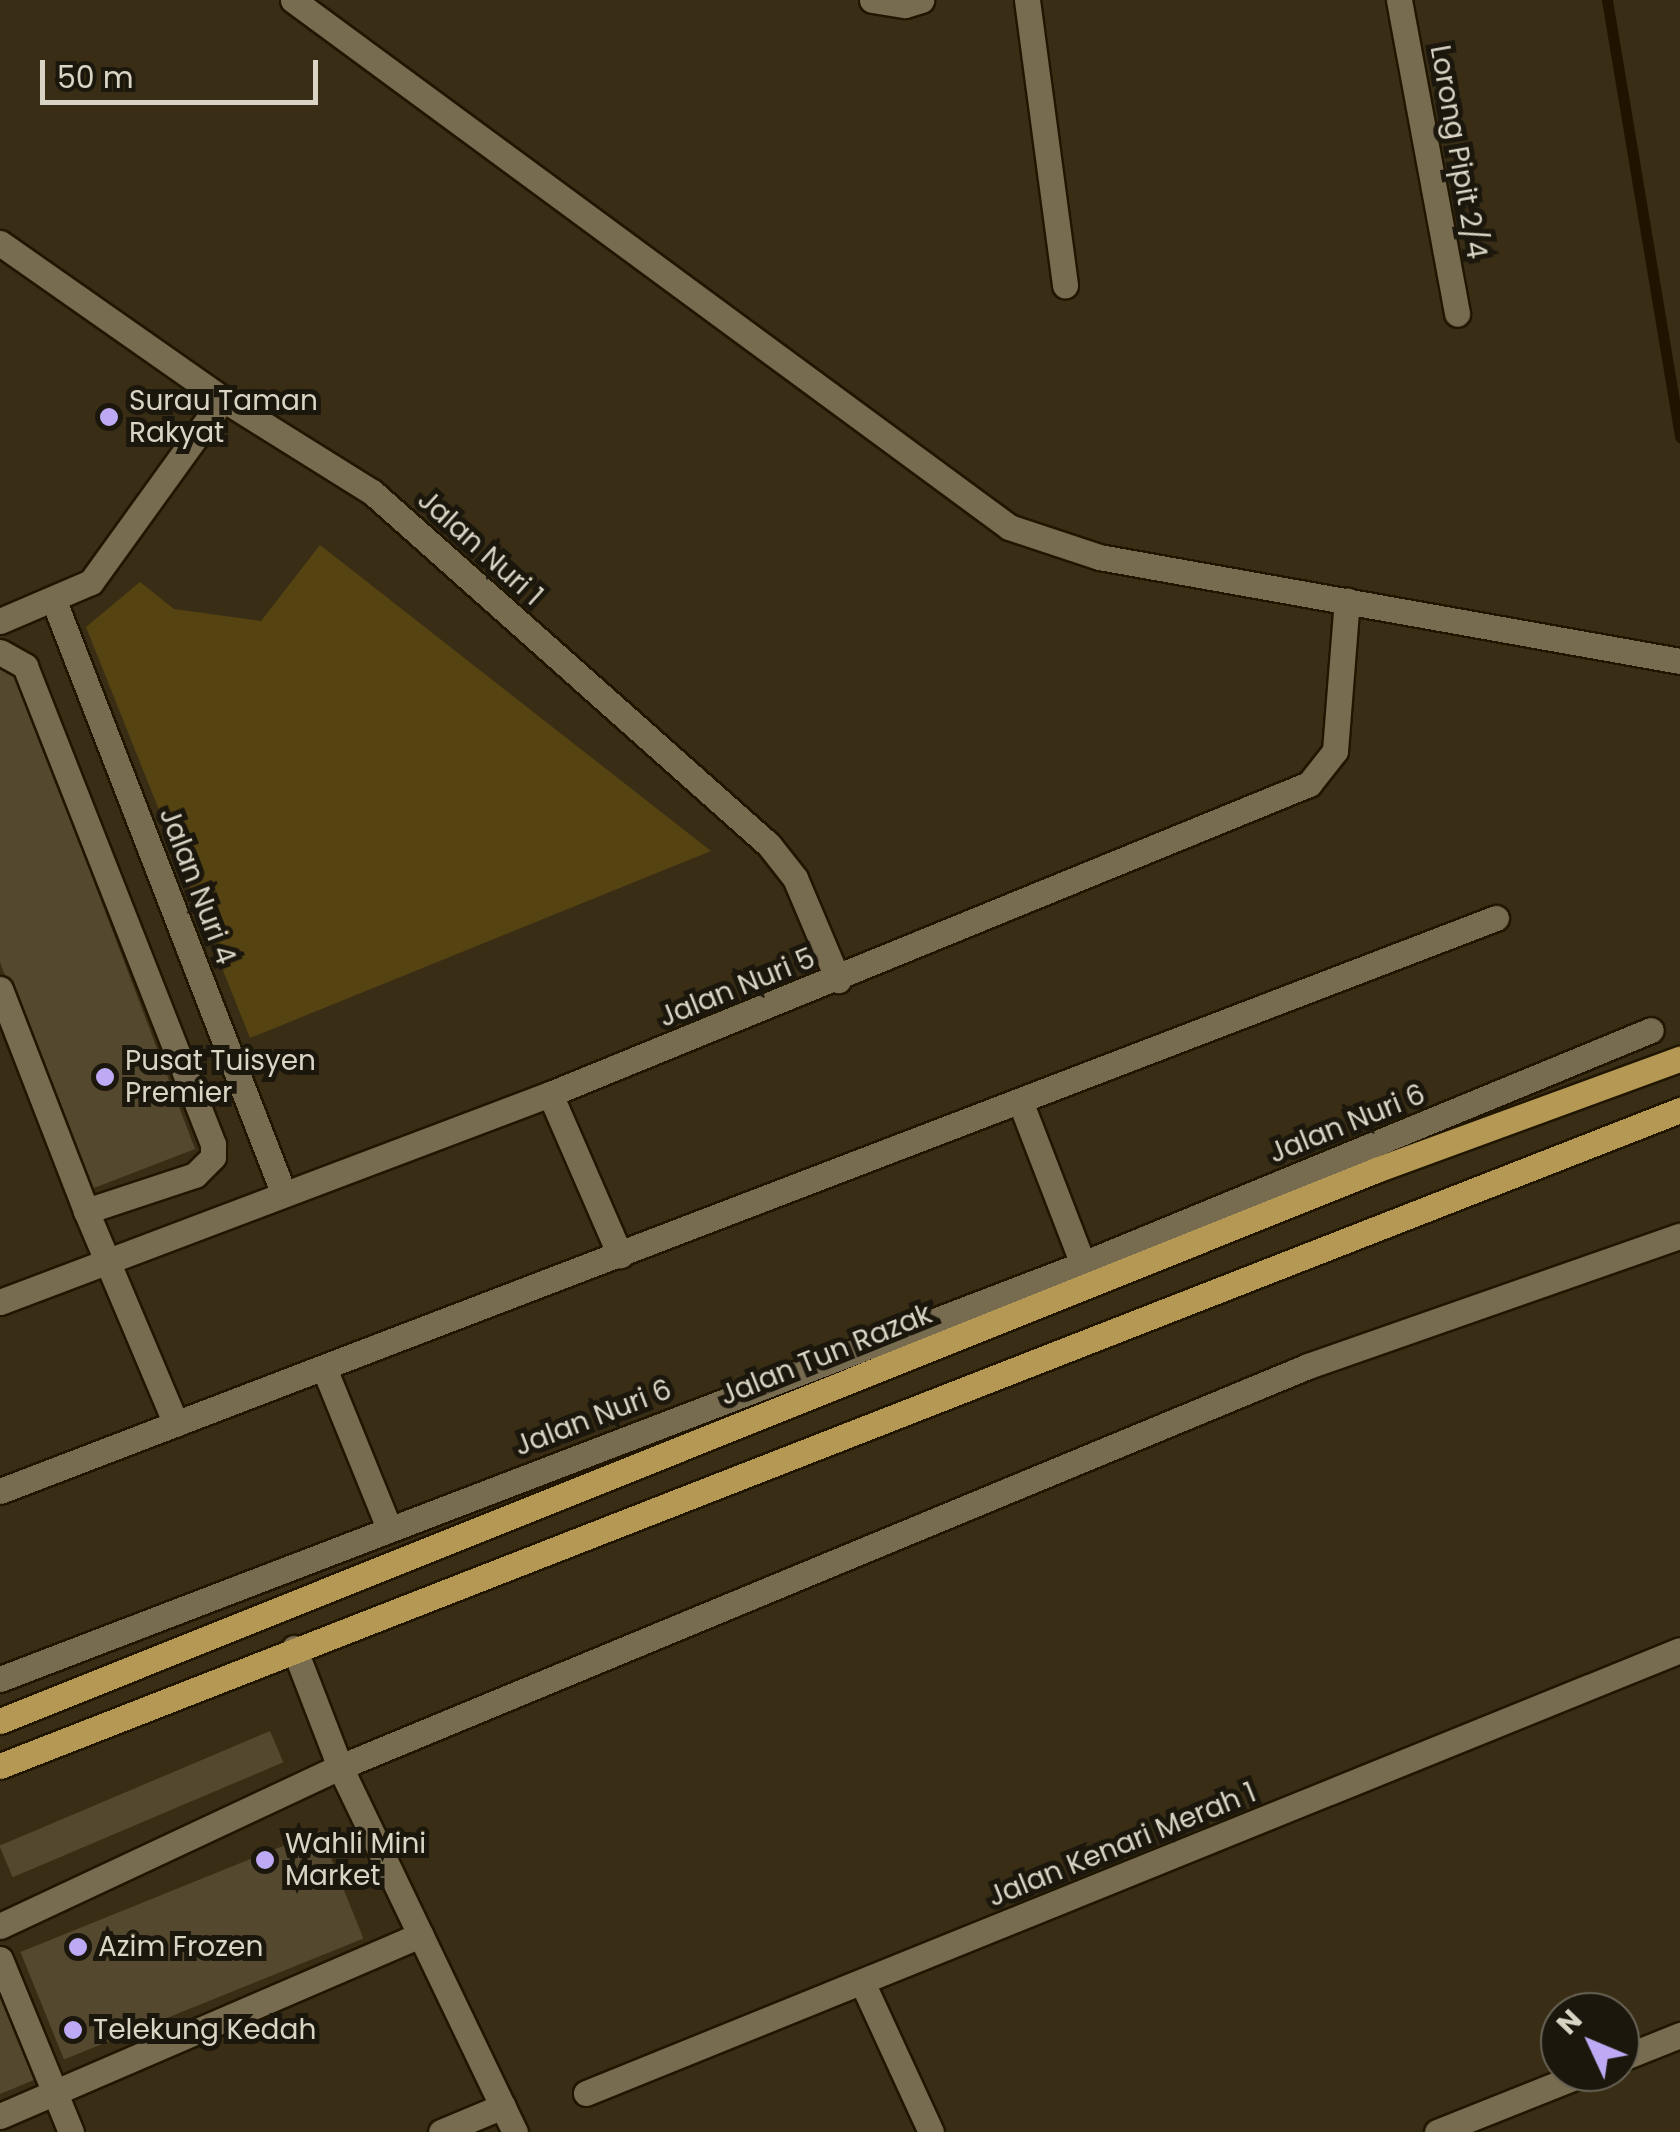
<!DOCTYPE html>
<style>
body{margin:0}
#map{position:relative;width:1680px;height:2132px;overflow:hidden;background:#392e15;font-family:Poppins,sans-serif}
div>[style]{position:absolute}
[style*='--x']{left:calc(var(--x)*1px);top:calc(var(--y)*1px);width:calc(var(--w)*1px);rotate:calc(var(--a)*1deg)}
.green>*{inset:0;background:#564312}
.stream>*{height:11px;margin:-5.5px;padding:0 5.5px;transform-origin:5.5px;border-radius:5.5px;background:#201400}
.building>*{inset:0;background:#54492f;transform-origin:0 0}
.roads{filter:drop-shadow(2px 0 #201600) drop-shadow(-2px 0 #201600) drop-shadow(0 2px #201600) drop-shadow(0 -2px #201600)}
.minor>*{height:25px;margin:-12.5px;padding:0 12.5px;transform-origin:12.5px;border-radius:12.5px;background:#776b50}
.major>*{height:25px;margin:-12.5px;padding:0 12.5px;transform-origin:12.5px;border-radius:12.5px;background:#b49854}
.dots>*{width:28px;height:28px;translate:-50% -50%;box-sizing:border-box;border:5px solid #1c170c;border-radius:50%}
span{translate:-50% -50%;white-space:nowrap;text-align:center;line-height:1.15;-webkit-text-stroke:10px #1c170c;paint-order:stroke}
.street-label{font-size:28px;color:#dad4c5}
.poi-label{font-size:28px;color:#dad4c5}
.left{translate:0 -50%;text-align:left}
.north{position:absolute;left:1540px;top:1992px;width:100px;height:100px;box-sizing:border-box;background:#1c170c;border:2px solid #686356;border-radius:50%;rotate:314deg;font-size:28px;font-weight:700;line-height:40px;text-align:center;color:#dad4c5}
.north::after{content:'';display:block;margin:auto;width:35px;height:45px;background:#bea9f4;clip-path:polygon(50% 0,100% 100%,50% 72%,0 100%)}
.scale{position:absolute;left:40px;top:60px;width:278px;height:45px;box-sizing:border-box;border:5px solid #dad4c5;border-top:0;padding-left:12px;font-size:30px;line-height:35px;white-space:nowrap;color:#dad4c5;-webkit-text-stroke:8px #1c170c;paint-order:stroke}
</style>
<div id="map">
<div class="green">
<i style="clip-path:polygon(320px 545px,711px 851px,250px 1038px,86px 627px,140px 582px,174px 609px,261px 621px)"></i>
</div>
<div class="stream">
<i style="--x:1607;--y:0;--w:443;--a:80.5"></i>
</div>
<div class="building">
<i style="clip-path:polygon(10px 660px,195px 1149px,86px 1191px,0 962px,0 664px)"></i>
<i style="left:270px;top:1731px;width:34px;height:294px;rotate:67deg"></i>
<i style="left:320px;top:1831px;width:116px;height:323px;rotate:68deg"></i>
<i style="clip-path:polygon(0 1964px,46px 2075px,0 2094px)"></i>
</div>
<div class="roads">
<div class="minor">
<i style="--x:293;--y:0;--w:889;--a:36.35"></i>
<i style="--x:1009;--y:527;--w:95;--a:18.4"></i>
<i style="--x:1099;--y:557;--w:590;--a:10.15"></i>
<i style="--x:872;--y:0;--w:33;--a:9"></i>
<i style="--x:905;--y:5;--w:17;--a:-17"></i>
<i style="--x:1027;--y:0;--w:288;--a:82.4"></i>
<i style="--x:1399;--y:0;--w:319;--a:79.5"></i>
<i style="--x:0;--y:243;--w:272;--a:35"></i>
<i style="--x:223;--y:399;--w:176;--a:32"></i>
<i style="--x:372;--y:492;--w:531;--a:41.64"></i>
<i style="--x:769;--y:845;--w:42;--a:51.8"></i>
<i style="--x:795;--y:878;--w:111;--a:67.1"></i>
<i style="--x:54;--y:601;--w:634;--a:68.82"></i>
<i style="--x:0;--y:621;--w:99;--a:-23.2"></i>
<i style="--x:91;--y:582;--w:226;--a:-54.2"></i>
<i style="--x:0;--y:652;--w:29;--a:29"></i>
<i style="--x:25;--y:666;--w:514;--a:68.53"></i>
<i style="--x:213;--y:1144;--w:13;--a:90"></i>
<i style="--x:213;--y:1157;--w:25;--a:135"></i>
<i style="--x:195;--y:1175;--w:115;--a:161.7"></i>
<i style="--x:86;--y:1211;--w:231;--a:67.1"></i>
<i style="--x:0;--y:989;--w:238;--a:68.8"></i>
<i style="--x:550;--y:1094;--w:176;--a:66.5"></i>
<i style="--x:1020;--y:1101;--w:175;--a:68.9"></i>
<i style="--x:0;--y:1302;--w:588;--a:-20.72"></i>
<i style="--x:550;--y:1094;--w:820;--a:-22.22"></i>
<i style="--x:1309;--y:784;--w:42;--a:-51.8"></i>
<i style="--x:1335;--y:751;--w:151;--a:-85.5"></i>
<i style="--x:324;--y:1368;--w:173;--a:67.9"></i>
<i style="--x:0;--y:1491;--w:1602;--a:-20.96"></i>
<i style="--x:294;--y:1648;--w:128;--a:68.9"></i>
<i style="--x:340;--y:1767;--w:405;--a:64.4"></i>
<i style="--x:0;--y:1679;--w:1160;--a:-20.97"></i>
<i style="--x:1083;--y:1264;--w:614;--a:-22.39"></i>
<i style="--x:0;--y:1926;--w:375;--a:-25.1"></i>
<i style="--x:340;--y:1767;--w:1048;--a:-22.5"></i>
<i style="--x:1308;--y:1366;--w:394;--a:-19.3"></i>
<i style="--x:0;--y:1959;--w:187;--a:67.7"></i>
<i style="--x:862;--y:1982;--w:165;--a:65.3"></i>
<i style="--x:1620;--y:2059;--w:65;--a:-21.8"></i>
<i style="--x:586;--y:2093;--w:1180;--a:-22.04"></i>
<i style="--x:0;--y:2116;--w:458;--a:-23.3"></i>
<i style="--x:441;--y:2132;--w:67;--a:-22.8"></i>
<i style="--x:1437;--y:2132;--w:162;--a:-21.7"></i>
</div>
<div class="major">
<i style="--x:0;--y:1721;--w:1482;--a:-21.82"></i>
<i style="--x:1376;--y:1170;--w:324;--a:-20.1"></i>
<i style="--x:0;--y:1766;--w:1804;--a:-21.33"></i>
</div>
</div>
<div class="dots">
<i style="left:109px;top:417px;background:#bea9f4"></i>
<i style="left:105px;top:1077px;background:#bea9f4"></i>
<i style="left:265px;top:1860px;background:#bea9f4"></i>
<i style="left:78px;top:1947px;background:#bea9f4"></i>
<i style="left:73px;top:2030px;background:#bea9f4"></i>
</div>
<div class="street-label">
<span style="left:1458px;top:152px;rotate:80deg">Lorong Pipit 2/4</span>
<span style="left:480px;top:548px;rotate:42deg">Jalan Nuri 1</span>
<span style="left:197px;top:886px;rotate:69deg">Jalan Nuri 4</span>
<span style="left:737px;top:988px;rotate:-22deg">Jalan Nuri 5</span>
<span style="left:1347px;top:1124px;rotate:-22deg">Jalan Nuri 6</span>
<span style="left:826px;top:1355px;rotate:-22deg">Jalan Tun Razak</span>
<span style="left:593px;top:1418px;rotate:-21deg">Jalan Nuri 6</span>
<span style="left:1122px;top:1845px;rotate:-22deg">Jalan Kenari Merah 1</span>
</div>
<div class="poi-label">
<span class="left" style="left:129px;top:417px">Surau Taman<br>Rakyat</span>
<span class="left" style="left:125px;top:1077px">Pusat Tuisyen<br>Premier</span>
<span class="left" style="left:285px;top:1860px">Wahli Mini<br>Market</span>
<span class="left" style="left:98px;top:1947px">Azim Frozen</span>
<span class="left" style="left:93px;top:2030px">Telekung Kedah</span>
</div>
<div class="north">N</div>
<div class="scale">50 m</div>
</div>
